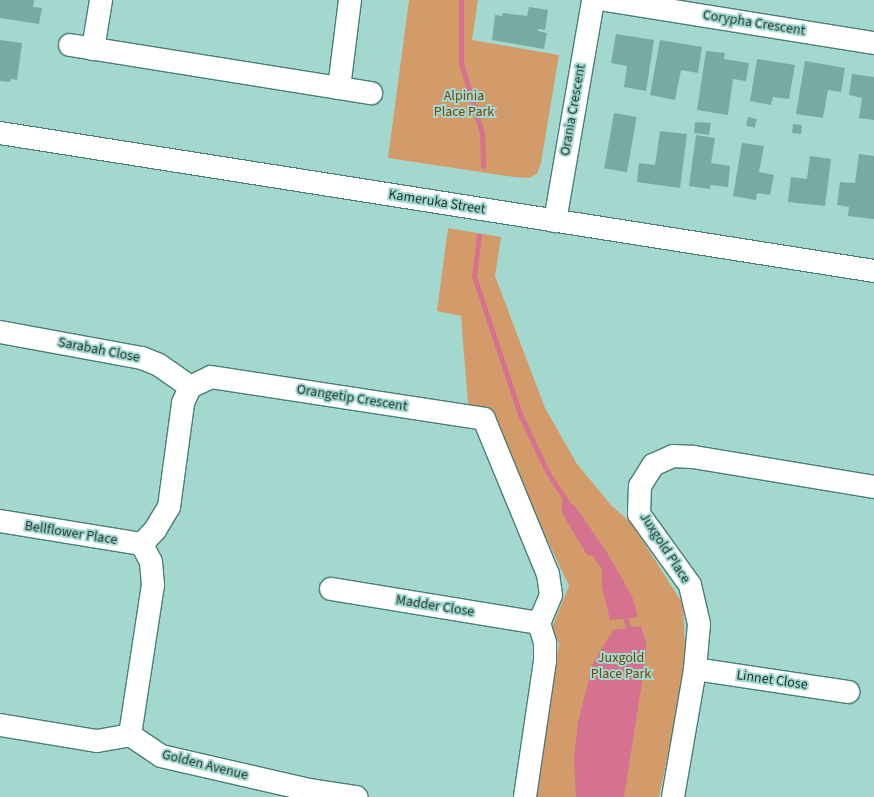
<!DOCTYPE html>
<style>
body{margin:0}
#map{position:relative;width:874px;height:797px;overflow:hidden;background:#a2d8ce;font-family:"Source Sans 3",sans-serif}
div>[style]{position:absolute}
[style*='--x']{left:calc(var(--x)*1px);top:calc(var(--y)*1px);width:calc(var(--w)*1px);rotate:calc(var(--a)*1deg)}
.green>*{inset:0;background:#d49b6a}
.water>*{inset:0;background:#d57290}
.stream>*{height:5px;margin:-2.5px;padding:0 2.5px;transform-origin:2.5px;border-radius:2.5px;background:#d57290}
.building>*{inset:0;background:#76aba2;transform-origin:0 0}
.roads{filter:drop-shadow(1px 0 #4a7e75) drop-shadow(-1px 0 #4a7e75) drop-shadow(0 1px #4a7e75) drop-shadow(0 -1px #4a7e75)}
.minor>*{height:22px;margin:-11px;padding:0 11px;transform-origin:11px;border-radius:11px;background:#fff}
span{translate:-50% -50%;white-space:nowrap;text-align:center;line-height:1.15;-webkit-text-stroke:4px #a2d8ce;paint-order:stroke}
.street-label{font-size:14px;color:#1b302d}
.park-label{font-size:14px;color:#78460f}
</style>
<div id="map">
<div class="green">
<i style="clip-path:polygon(409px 0,478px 0,472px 40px,559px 55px,541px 163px,537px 174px,529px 178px,514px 177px,388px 158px)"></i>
<i style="clip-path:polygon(448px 228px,501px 237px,495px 276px,545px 408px,577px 464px,611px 505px,632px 524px,683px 604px,686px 669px,659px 797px,534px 797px,559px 644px,552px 627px,569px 586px,486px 409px,468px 404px,461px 316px,437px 311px)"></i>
</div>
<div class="water">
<i style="clip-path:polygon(562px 500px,574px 505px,605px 549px,632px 596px,638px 617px,610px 620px,602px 587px,602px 569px,593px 556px,587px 555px,562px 513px)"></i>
<i style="clip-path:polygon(641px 626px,646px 642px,646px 657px,624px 797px,576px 797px,574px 759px,578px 722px,593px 663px,613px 630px)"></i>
</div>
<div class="stream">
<i style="--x:461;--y:0;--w:63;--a:90"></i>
<i style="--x:461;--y:63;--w:73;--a:73.3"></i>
<i style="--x:482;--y:133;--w:33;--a:88"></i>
<i style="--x:479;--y:236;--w:40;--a:97.1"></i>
<i style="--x:474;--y:276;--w:145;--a:71.6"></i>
<i style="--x:520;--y:414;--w:63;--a:64.7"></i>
<i style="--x:547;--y:471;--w:43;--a:57.4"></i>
<i style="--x:624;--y:614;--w:19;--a:72"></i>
</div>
<div class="building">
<i style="clip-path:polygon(0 0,34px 0,33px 7px,42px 8px,39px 24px,0 18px)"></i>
<i style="clip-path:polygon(529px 7px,548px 10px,545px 30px,538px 29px,538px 31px,547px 33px,544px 49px,492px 40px,495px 15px,502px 16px,503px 13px,527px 16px)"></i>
<i style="clip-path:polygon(616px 34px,654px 40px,646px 91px,624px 87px,627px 66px,611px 63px)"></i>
<i style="clip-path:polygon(0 40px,22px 43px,17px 80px,11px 79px,10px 82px,0 81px)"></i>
<i style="clip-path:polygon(660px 40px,702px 47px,698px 73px,681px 70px,675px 100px,650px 95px)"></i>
<i style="clip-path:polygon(706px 51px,725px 53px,724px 59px,749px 63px,746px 81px,733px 79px,728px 115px,697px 110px)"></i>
<i style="clip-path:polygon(757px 59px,795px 65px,789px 99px,773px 97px,771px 105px,750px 101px)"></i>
<i style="clip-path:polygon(805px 61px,845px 68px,841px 92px,828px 90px,823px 118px,796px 114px)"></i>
<i style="clip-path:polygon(852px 74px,874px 77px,874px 120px,859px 118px,862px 98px,849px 95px)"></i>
<i style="left:614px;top:113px;width:23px;height:56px;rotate:10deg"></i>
<i style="left:748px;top:117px;width:9px;height:9px;rotate:13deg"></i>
<i style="clip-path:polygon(695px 122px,711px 123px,709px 135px,694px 133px)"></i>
<i style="left:793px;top:124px;width:9px;height:9px;rotate:6deg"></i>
<i style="clip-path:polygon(660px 131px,687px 134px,680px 188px,637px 182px,639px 163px,655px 165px)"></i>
<i style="clip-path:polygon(696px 135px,715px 138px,711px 163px,730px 166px,728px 187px,710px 185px,710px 189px,689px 186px)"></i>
<i style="clip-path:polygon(742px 143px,764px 146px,759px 172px,774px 175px,770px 195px,757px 193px,756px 200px,733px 196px)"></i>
<i style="clip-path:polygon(859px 154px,874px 156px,874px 219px,848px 216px,849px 207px,837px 205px,840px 182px,855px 183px)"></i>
<i style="clip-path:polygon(810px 156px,831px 159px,825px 206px,788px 202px,791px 177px,807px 179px)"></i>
</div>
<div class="roads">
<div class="minor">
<i style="--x:605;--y:0;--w:272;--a:9.1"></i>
<i style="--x:70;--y:45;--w:305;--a:9.1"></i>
<i style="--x:93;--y:49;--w:50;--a:-80.7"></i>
<i style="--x:339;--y:88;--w:89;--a:-82.9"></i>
<i style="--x:0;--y:133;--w:885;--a:8.97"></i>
<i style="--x:555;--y:221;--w:224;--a:-80.2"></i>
<i style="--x:0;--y:332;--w:144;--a:10.4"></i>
<i style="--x:142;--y:358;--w:18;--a:22"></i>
<i style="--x:159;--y:365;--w:38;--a:35"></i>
<i style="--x:0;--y:521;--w:144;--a:9.2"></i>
<i style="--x:331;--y:589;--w:211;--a:9.3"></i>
<i style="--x:695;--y:669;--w:155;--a:8.5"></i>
<i style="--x:0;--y:725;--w:98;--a:9.4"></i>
<i style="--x:97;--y:741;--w:34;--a:-10"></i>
<i style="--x:130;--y:735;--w:37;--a:34"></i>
<i style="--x:161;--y:756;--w:152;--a:12.9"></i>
<i style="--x:309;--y:790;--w:48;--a:8.5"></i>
<i style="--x:130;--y:735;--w:152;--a:-81.3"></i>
<i style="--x:153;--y:585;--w:23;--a:-95"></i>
<i style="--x:151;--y:562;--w:20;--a:-117"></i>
<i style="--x:142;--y:544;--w:19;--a:-47"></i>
<i style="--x:155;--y:530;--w:27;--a:-59"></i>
<i style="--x:169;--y:507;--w:105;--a:-82.3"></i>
<i style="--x:183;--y:403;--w:17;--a:-66"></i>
<i style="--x:190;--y:387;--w:23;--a:-25"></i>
<i style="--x:211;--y:377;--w:276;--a:8.7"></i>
<i style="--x:484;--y:419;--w:168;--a:67.6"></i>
<i style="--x:548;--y:574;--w:21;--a:82"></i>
<i style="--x:551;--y:595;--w:30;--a:113"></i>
<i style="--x:539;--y:623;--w:21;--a:73"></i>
<i style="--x:545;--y:643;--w:18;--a:90"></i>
<i style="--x:545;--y:661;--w:137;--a:98.4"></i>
<i style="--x:673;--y:797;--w:130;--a:-80.2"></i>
<i style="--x:695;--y:669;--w:45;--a:-84.9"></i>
<i style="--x:699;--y:624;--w:40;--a:-103"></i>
<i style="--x:690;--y:585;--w:87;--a:-125.7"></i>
<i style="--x:639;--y:514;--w:28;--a:-88"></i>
<i style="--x:640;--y:486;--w:25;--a:-58"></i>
<i style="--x:653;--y:465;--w:22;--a:-24"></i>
<i style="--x:673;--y:456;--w:20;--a:3"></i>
<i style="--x:693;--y:457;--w:183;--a:9.4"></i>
</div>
</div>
<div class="street-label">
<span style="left:754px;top:23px;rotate:9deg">Corypha Crescent</span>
<span style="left:573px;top:110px;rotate:-80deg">Orania Crescent</span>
<span style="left:437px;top:202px;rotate:9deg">Kameruka Street</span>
<span style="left:99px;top:350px;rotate:11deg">Sarabah Close</span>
<span style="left:352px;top:398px;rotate:9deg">Orangetip Crescent</span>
<span style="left:71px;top:533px;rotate:9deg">Bellflower Place</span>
<span style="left:665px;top:548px;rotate:57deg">Juxgold Place</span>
<span style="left:435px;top:606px;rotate:9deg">Madder Close</span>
<span style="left:772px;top:680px;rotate:8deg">Linnet Close</span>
<span style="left:205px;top:765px;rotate:14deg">Golden Avenue</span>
</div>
<div class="park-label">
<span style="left:464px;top:104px">Alpinia<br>Place Park</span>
<span style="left:621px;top:666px">Juxgold<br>Place Park</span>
</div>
</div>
